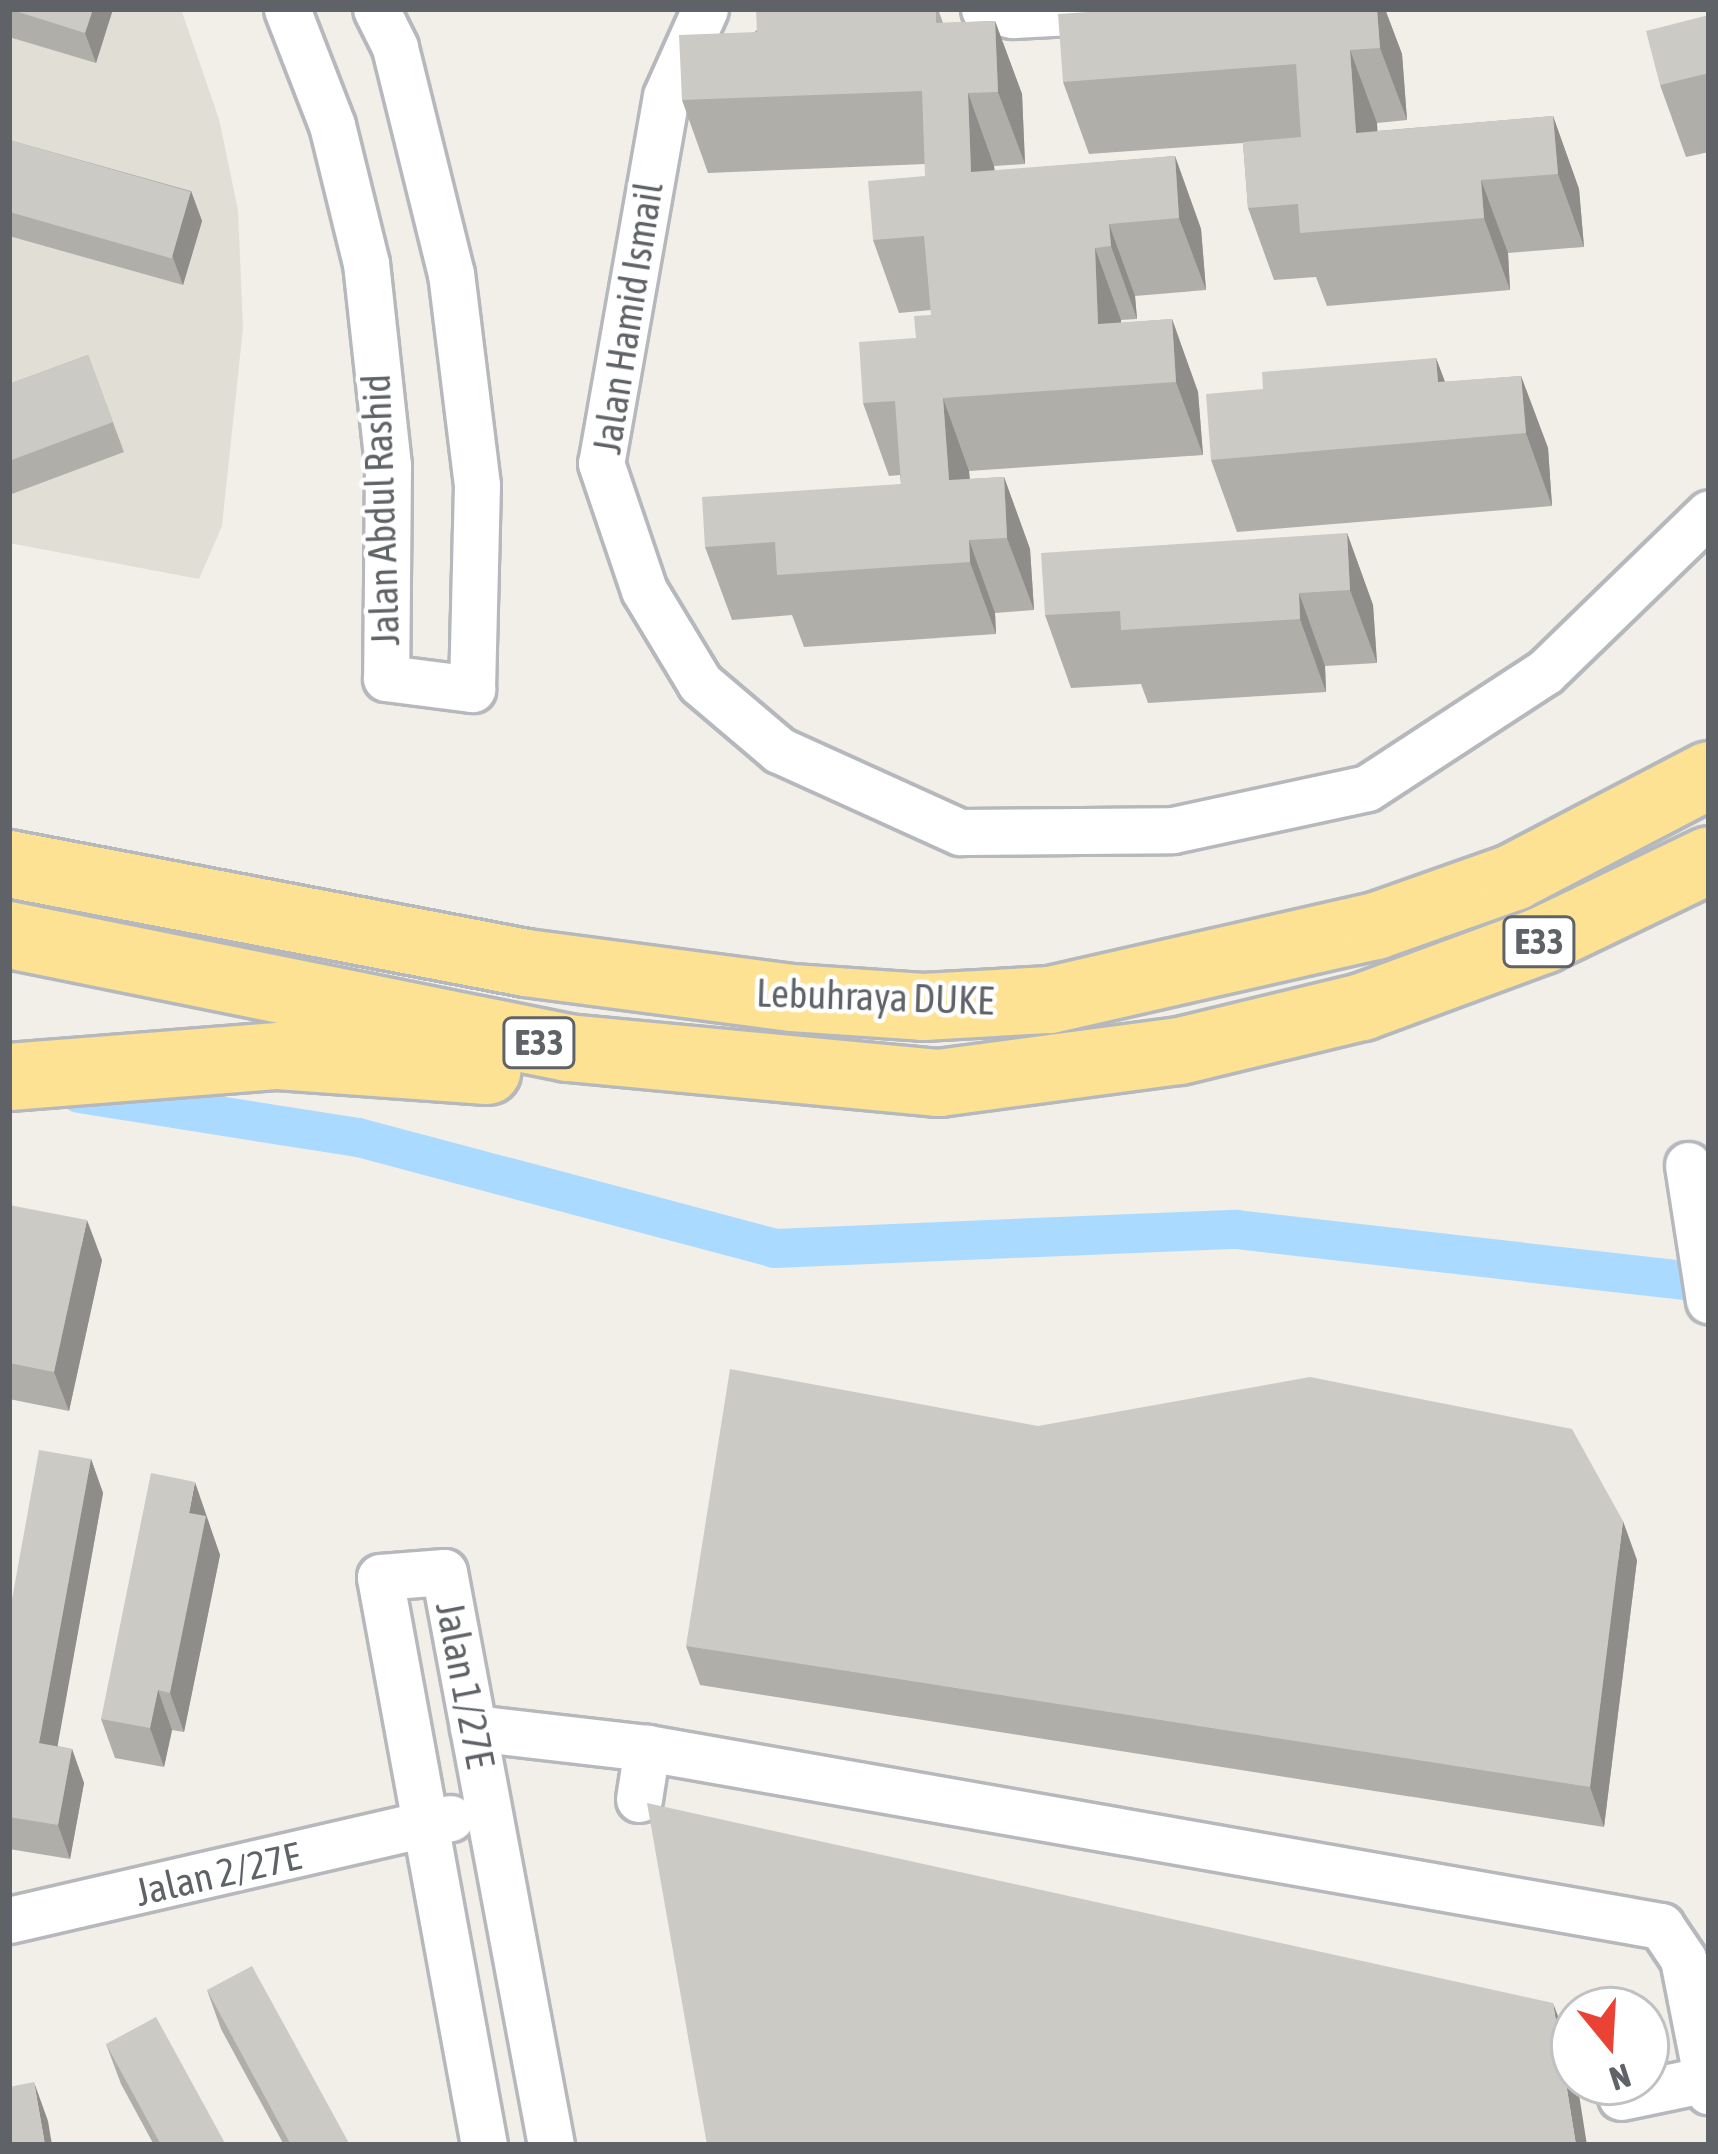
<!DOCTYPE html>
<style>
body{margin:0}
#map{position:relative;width:1718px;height:2154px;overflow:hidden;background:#f1efe8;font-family:"Asap Condensed",sans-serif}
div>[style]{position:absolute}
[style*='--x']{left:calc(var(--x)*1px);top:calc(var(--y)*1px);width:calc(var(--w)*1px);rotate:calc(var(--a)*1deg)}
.education>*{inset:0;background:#e1ded6}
.canal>*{height:39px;margin:-19.5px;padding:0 19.5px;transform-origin:19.5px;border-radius:19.5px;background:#aadaff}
.roads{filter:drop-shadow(3px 0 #b5b8bc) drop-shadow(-3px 0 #b5b8bc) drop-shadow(0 3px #b5b8bc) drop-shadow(0 -3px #b5b8bc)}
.minor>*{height:45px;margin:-22.5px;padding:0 22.5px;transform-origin:22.5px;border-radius:22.5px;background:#fff}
.highway>*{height:66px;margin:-33px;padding:0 33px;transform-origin:33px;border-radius:33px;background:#fde293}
.wall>*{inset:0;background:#afaea9}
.shaded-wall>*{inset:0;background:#8f8d8a}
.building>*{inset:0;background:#cccac5;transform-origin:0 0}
span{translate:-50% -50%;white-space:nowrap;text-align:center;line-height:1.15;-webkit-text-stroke:9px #fff;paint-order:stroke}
.shield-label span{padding:3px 9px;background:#fff;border:3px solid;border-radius:9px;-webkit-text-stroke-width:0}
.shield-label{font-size:36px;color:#5f6368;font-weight:700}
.street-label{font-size:39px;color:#5f6368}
.frame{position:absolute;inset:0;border:12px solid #5f6368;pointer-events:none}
.north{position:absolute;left:1550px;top:1986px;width:120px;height:120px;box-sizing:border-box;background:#fff;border:3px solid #bfc1c3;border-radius:50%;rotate:162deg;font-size:33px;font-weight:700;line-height:48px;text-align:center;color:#5f6368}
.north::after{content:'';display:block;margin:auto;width:42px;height:54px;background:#ea4335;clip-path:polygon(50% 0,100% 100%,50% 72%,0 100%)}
</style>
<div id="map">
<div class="education">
<i style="clip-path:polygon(9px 9px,181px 9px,219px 119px,238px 210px,243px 328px,222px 526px,199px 579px,9px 543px)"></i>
</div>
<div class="canal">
<i style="--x:79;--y:1093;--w:282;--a:9"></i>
<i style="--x:358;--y:1137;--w:431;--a:14.9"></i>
<i style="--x:774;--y:1248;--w:462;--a:-2.4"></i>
<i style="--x:1236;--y:1229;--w:468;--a:6.5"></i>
</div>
<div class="roads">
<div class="minor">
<i style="--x:287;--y:9;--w:124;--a:68.8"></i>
<i style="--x:332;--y:125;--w:142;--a:76.2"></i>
<i style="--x:366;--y:263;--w:203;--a:83.8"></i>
<i style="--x:388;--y:465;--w:213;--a:90.5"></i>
<i style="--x:386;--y:678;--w:87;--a:7.3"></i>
<i style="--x:472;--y:689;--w:204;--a:-88.6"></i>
<i style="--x:477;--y:485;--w:213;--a:-97"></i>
<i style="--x:451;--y:274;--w:234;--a:-103.9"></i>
<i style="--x:395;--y:47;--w:42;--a:-116.6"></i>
<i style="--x:705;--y:9;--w:95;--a:114.1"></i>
<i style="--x:666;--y:96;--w:373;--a:100"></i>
<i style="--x:601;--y:463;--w:134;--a:71.3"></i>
<i style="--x:644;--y:590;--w:109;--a:58.9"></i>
<i style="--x:700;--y:683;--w:104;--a:40.3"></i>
<i style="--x:779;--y:750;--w:199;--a:24.4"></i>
<i style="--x:960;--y:832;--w:213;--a:-0.5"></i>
<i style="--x:1173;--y:830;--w:198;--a:-12.2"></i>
<i style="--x:1367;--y:788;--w:212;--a:-33.1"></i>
<i style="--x:1545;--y:672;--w:228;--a:-44.1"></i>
<i style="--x:984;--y:9;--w:30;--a:12"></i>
<i style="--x:1013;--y:15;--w:117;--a:-2.9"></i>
<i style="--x:1688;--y:1165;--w:137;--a:81.2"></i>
<i style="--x:473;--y:1728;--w:175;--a:6.6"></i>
<i style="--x:647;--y:1748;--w:1030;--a:9.96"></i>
<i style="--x:1661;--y:1926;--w:40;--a:56"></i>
<i style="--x:1683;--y:1959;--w:135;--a:78.9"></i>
<i style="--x:639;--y:1799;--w:52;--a:-81.1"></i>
<i style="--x:9;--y:1920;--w:453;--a:-13"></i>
<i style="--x:1621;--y:2097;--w:88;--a:-11.8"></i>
<i style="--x:484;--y:2145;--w:577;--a:-100.38"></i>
<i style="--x:380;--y:1577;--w:64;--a:-4.5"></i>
<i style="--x:444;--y:1572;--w:583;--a:79.42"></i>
</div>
<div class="highway">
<i style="--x:9;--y:864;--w:526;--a:10.84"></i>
<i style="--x:526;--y:963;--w:268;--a:7.5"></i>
<i style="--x:792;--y:998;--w:131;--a:3.9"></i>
<i style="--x:923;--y:1007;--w:127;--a:-3.2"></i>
<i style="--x:1050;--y:1000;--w:334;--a:-12.8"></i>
<i style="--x:1376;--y:926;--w:146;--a:-19.5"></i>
<i style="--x:1514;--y:877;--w:220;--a:-27.6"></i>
<i style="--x:9;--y:935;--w:570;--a:11.43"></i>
<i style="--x:568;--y:1048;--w:373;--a:5.4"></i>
<i style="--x:939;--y:1083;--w:243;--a:-7.6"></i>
<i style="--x:1180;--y:1051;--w:187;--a:-13.6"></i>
<i style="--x:1362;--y:1007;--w:193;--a:-20.3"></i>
<i style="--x:1543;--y:940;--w:184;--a:-25.7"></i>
<i style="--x:9;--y:1077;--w:270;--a:-4.5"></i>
<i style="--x:278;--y:1056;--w:210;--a:4.1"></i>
</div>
</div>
<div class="wall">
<i style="clip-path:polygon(9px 9px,113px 9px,96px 63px,9px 37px)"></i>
<i style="clip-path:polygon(779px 9px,938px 9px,943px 23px,995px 21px,1022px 94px,1025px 164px,994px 166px,995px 171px,1175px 156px,1201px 229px,1206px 290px,1135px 296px,1137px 319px,1121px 320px,1121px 323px,1172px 319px,1198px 392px,1203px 455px,969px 471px,970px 479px,1004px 477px,1030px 549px,1034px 610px,995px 613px,996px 634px,804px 647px,792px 615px,732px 620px,705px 547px,901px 484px,900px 475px,889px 476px,863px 403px,916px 338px,931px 315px,931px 310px,899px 313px,873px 240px,925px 176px,925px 164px,708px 173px,682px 100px)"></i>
<i style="clip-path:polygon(1131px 9px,1385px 9px,1402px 54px,1407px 120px,1377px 123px,1377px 131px,1553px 116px,1579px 189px,1584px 247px,1508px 253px,1510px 290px,1327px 306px,1316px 277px,1274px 280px,1248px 208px,1243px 143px,1089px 154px,1063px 82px)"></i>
<i style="clip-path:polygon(1709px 15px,1709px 152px,1686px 157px,1660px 85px)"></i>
<i style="clip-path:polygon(9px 140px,191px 191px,202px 221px,183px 285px,9px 236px)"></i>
<i style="clip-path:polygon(88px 355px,124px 452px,9px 495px,9px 384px)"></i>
<i style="clip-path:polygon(1436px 358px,1445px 382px,1521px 376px,1548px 448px,1552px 506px,1237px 532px,1211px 460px,1263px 389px)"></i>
<i style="clip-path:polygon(1347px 533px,1373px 605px,1377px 663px,1325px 666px,1326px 692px,1148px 703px,1141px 684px,1071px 688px,1045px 615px)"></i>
<i style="clip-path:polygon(9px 1205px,102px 1260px,69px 1411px,9px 1399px)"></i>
<i style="clip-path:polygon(91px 1459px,103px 1493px,57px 1746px,72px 1749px,84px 1783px,70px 1859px,9px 1849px,9px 1616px)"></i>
<i style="clip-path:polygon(209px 1521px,209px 1525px,220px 1555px,184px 1732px,172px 1730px,164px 1767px,115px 1758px,101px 1719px)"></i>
<i style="clip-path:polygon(1637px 1560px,1604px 1827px,700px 1685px,686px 1646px)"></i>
<i style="clip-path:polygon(207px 1990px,350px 2145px,284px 2145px,221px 2029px)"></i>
<i style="clip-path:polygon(106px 2044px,226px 2145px,154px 2145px,121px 2084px)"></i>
</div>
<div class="shaded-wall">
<i style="clip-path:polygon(93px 9px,113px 9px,96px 63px,85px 33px)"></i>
<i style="clip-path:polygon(1377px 9px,1385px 9px,1402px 54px,1407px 120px,1380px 48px)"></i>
<i style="clip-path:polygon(995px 21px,1022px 94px,1025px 164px,998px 92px)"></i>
<i style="clip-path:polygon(1350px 50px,1377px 123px,1382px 205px,1356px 133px)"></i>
<i style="clip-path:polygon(968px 93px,994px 166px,997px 245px,971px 172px)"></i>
<i style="clip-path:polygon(1553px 116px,1579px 189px,1584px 247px,1558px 174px)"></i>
<i style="clip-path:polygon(1175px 156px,1201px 229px,1206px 290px,1179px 218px)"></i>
<i style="clip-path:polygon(1481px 180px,1508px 253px,1510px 290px,1484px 218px)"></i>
<i style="clip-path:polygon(191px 191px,202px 221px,183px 285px,172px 255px)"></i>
<i style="clip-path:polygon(1109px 224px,1135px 296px,1137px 319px,1111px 246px)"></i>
<i style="clip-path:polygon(1095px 248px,1121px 320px,1124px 386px,1098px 324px)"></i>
<i style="clip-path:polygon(1172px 319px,1198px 392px,1203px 455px,1176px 382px)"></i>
<i style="clip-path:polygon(1436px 358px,1463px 430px,1438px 382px)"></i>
<i style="clip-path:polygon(1521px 376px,1548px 448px,1552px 506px,1526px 433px)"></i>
<i style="clip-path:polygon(943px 398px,969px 471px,974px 540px,949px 480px)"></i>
<i style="clip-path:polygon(1004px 477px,1030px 549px,1034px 610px,1007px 538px)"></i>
<i style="clip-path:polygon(1347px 533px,1373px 605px,1377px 663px,1350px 590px)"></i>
<i style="clip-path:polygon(969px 540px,995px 613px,996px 634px,970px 562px)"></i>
<i style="clip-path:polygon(1299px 593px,1325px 666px,1326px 692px,1300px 619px)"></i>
<i style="clip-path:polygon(87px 1220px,102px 1260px,69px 1411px,54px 1372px)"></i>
<i style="clip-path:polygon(91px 1459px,103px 1493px,52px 1777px,39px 1743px)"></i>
<i style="clip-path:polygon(195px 1482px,220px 1555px,184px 1732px,170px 1693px,189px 1513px)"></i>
<i style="clip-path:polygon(1623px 1521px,1637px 1560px,1604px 1827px,1590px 1787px)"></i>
<i style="clip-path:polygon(158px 1690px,172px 1730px,164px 1767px,150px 1728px)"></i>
<i style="clip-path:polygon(72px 1749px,84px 1783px,70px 1859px,58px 1825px)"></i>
<i style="clip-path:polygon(1553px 2003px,1574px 2058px,1574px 2082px,1577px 2082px,1587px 2145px,1576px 2145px)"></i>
<i style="clip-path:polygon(34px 2082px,48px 2121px,52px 2145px,45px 2145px)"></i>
</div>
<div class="building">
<i style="clip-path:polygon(9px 9px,93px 9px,85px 33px)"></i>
<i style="clip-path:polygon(936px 9px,936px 23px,995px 21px,998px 92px,968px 93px,971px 172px,1175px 156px,1179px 218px,1109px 224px,1111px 246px,1095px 248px,1098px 324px,1172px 319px,1176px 382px,943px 398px,949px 480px,1004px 477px,1007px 538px,969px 540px,970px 562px,777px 575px,775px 542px,705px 547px,702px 497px,901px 484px,895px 401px,863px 403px,859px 342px,916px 338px,914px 316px,931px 315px,924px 236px,873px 240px,868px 181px,925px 176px,922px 91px,682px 100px,679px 35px,757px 32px,756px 10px)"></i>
<i style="clip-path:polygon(1131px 9px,1377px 9px,1380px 48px,1350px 50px,1356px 133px,1553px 116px,1558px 174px,1481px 180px,1484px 218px,1300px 233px,1298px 204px,1248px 208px,1243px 142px,1301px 137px,1296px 64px,1063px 82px,1058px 14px)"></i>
<i style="clip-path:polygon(1709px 15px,1709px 73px,1660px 85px,1646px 31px)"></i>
<i style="left:9px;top:140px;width:189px;height:69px;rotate:16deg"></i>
<i style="clip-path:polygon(88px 355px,113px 422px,9px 461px,9px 384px)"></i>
<i style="clip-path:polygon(1436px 358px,1438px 382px,1521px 376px,1526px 433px,1211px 460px,1206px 394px,1263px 389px,1262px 372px)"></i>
<i style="clip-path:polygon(1347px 533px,1350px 590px,1299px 593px,1300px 619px,1121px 630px,1120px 611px,1045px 615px,1041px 553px)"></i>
<i style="clip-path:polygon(9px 1205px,87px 1220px,54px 1372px,9px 1363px)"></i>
<i style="clip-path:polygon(730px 1369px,1038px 1426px,1310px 1377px,1572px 1429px,1623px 1521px,1590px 1787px,686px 1646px)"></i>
<i style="clip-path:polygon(39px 1450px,91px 1459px,39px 1743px,72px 1749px,58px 1825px,9px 1817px,9px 1616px)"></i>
<i style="clip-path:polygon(151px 1473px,195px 1482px,189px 1513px,206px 1516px,170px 1693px,158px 1690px,150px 1728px,101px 1719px)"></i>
<i style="clip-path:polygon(647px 1803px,1553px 2003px,1576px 2145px,707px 2145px)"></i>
<i style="clip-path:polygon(252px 1966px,350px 2145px,291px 2145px,207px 1990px)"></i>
<i style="clip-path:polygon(156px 2017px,226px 2145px,161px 2145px,106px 2044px)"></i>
<i style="clip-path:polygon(34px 2082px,45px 2145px,9px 2145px,9px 2087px)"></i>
</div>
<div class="shield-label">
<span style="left:1539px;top:942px">E33</span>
<span style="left:539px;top:1043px">E33</span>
</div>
<div class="street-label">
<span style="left:628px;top:318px;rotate:-81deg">Jalan Hamid Ismail</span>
<span style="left:381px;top:510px;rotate:-92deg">Jalan Abdul Rashid</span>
<span style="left:875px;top:997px;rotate:2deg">Lebuhraya DUKE</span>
<span style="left:465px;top:1685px;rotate:79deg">Jalan 1/27E</span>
<span style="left:218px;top:1874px;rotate:-13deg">Jalan 2/27E</span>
</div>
<div class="frame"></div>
<div class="north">N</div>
</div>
